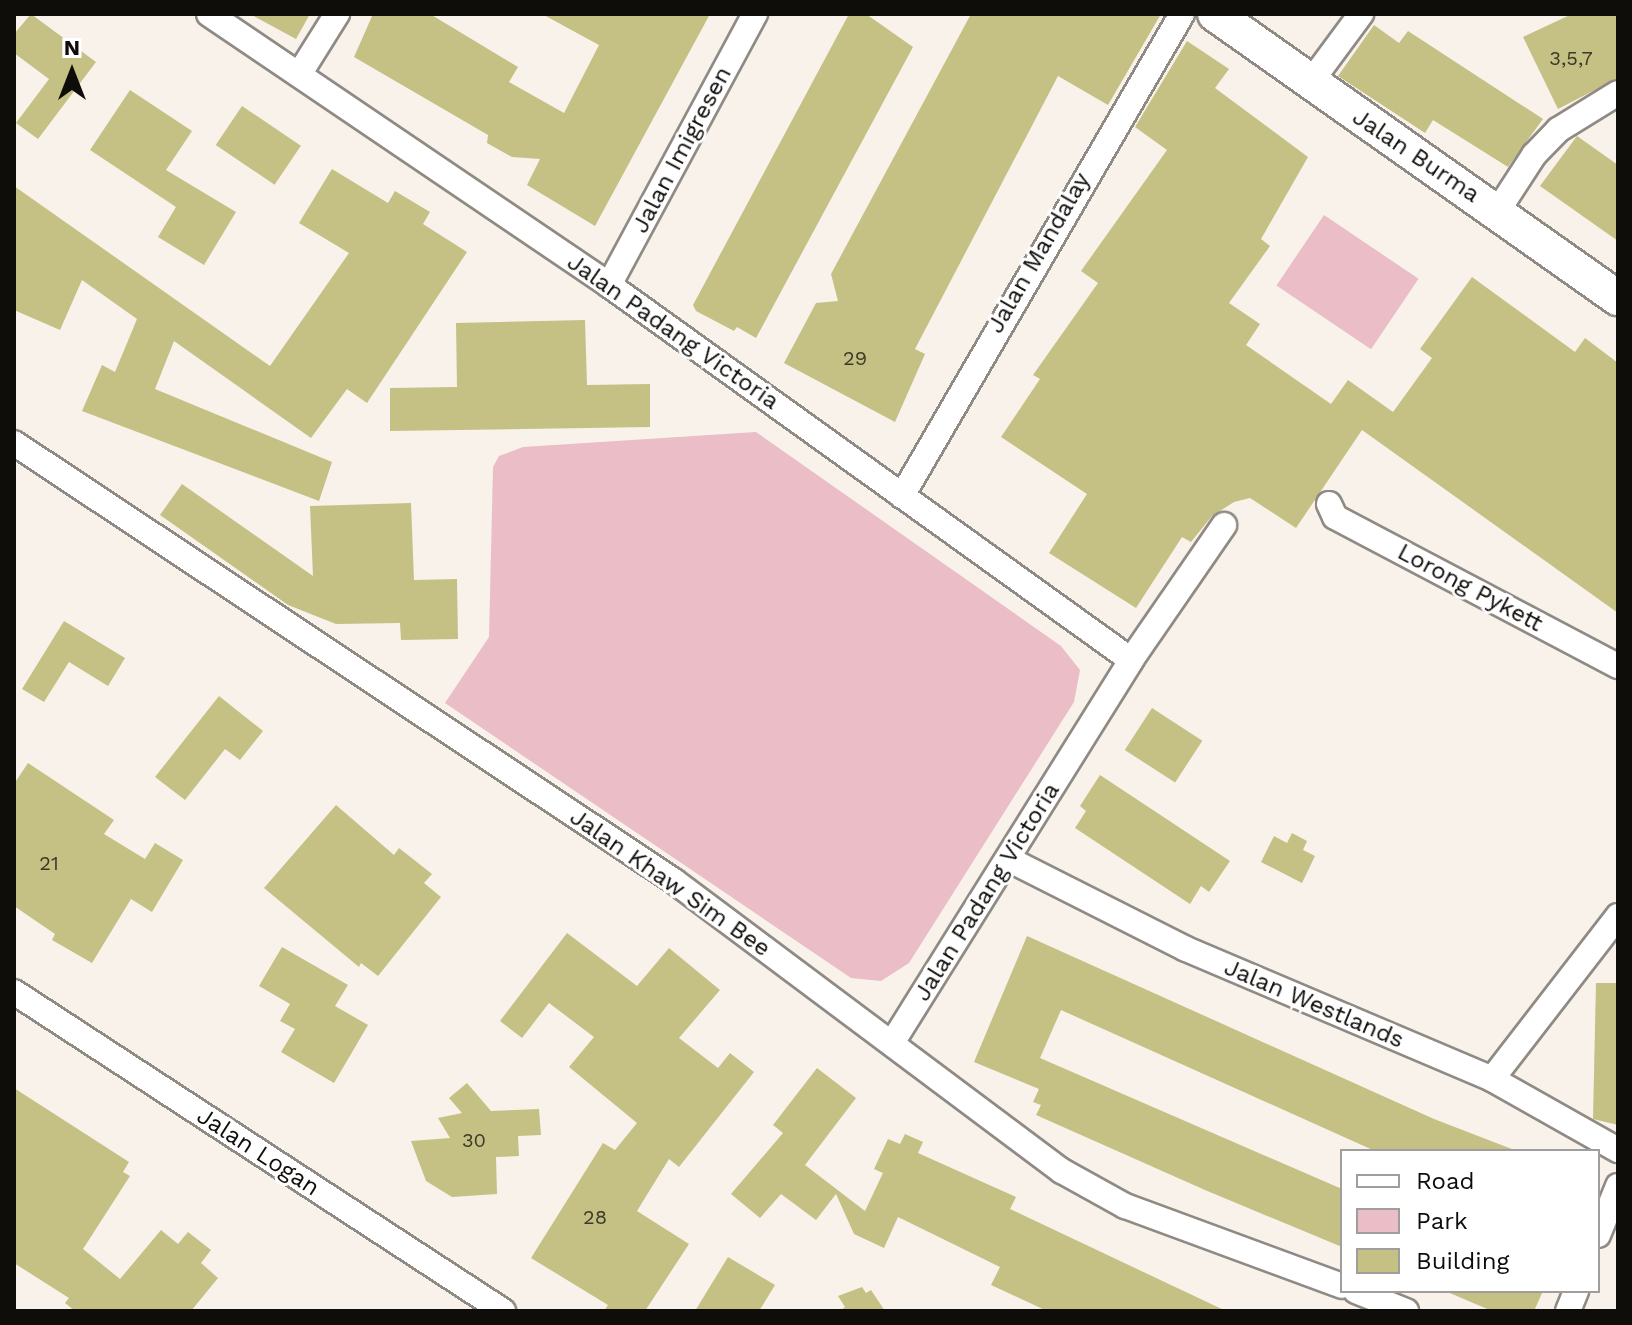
<!DOCTYPE html>
<style>
body{margin:0}
#map{position:relative;width:1632px;height:1325px;overflow:hidden;background:#f8f2eb;font-family:"Work Sans",sans-serif}
div>[style]{position:absolute}
[style*='--x']{left:calc(var(--x)*1px);top:calc(var(--y)*1px);width:calc(var(--w)*1px);rotate:calc(var(--a)*1deg)}
.green>*{inset:0;background:#eabdc7;transform-origin:0 0}
.building>*{inset:0;background:#c5c084;transform-origin:0 0}
.roads{filter:drop-shadow(2px 0 #908a84) drop-shadow(-2px 0 #908a84) drop-shadow(0 2px #908a84) drop-shadow(0 -2px #908a84)}
.minor>*{height:24px;margin:-12px;padding:0 12px;transform-origin:12px;border-radius:12px;background:#fff}
.secondary>*{height:34px;margin:-17px;padding:0 17px;transform-origin:17px;border-radius:17px;background:#fff}
span{translate:-50% -50%;white-space:nowrap;text-align:center;line-height:1.15;-webkit-text-stroke:6px #fff;paint-order:stroke}
.number-label{font-size:20px;color:#3c3a28}
.number-label span{-webkit-text-stroke-width:0}
.street-label{font-size:24px;color:#0f0d0a}
.frame{position:absolute;inset:0;border:16px solid #0f0d0a;pointer-events:none}
.legend{position:absolute;left:1340px;top:1149px;width:260px;height:144px;box-sizing:border-box;background:#fff;border:2px solid #9f9e9d;margin:0;padding:10px 14px;list-style:none;font-size:24px;color:#0f0d0a}
.legend li{display:flex;align-items:center;gap:16px;height:40px}
.legend b{width:40px;border:2px solid #9f9e9d}
.north{position:absolute;left:32px;top:32px;width:80px;height:80px;-webkit-text-stroke:6px #fff;paint-order:stroke;rotate:0deg;font-size:22px;font-weight:700;line-height:32px;text-align:center;color:#0f0d0a}
.north::after{content:'';display:block;margin:auto;width:28px;height:36px;background:#0f0d0a;clip-path:polygon(50% 0,100% 100%,50% 72%,0 100%)}
</style>
<div id="map">
<div class="green">
<i style="left:1324px;top:215px;width:114px;height:85px;rotate:34deg"></i>
<i style="clip-path:polygon(756px 432px,1061px 646px,1080px 670px,1074px 702px,909px 963px,881px 981px,851px 978px,445px 703px,489px 637px,493px 467px,499px 456px,523px 447px)"></i>
</div>
<div class="building">
<i style="clip-path:polygon(31px 14px,96px 62px,38px 139px,16px 123px,49px 79px,14px 53px,14px 34px)"></i>
<i style="clip-path:polygon(250px 14px,310px 14px,296px 39px)"></i>
<i style="clip-path:polygon(373px 14px,430px 14px,518px 67px,509px 82px,564px 113px,599px 45px,542px 14px,710px 14px,595px 226px,527px 185px,540px 159px,512px 157px,487px 143px,488px 135px,354px 57px)"></i>
<i style="clip-path:polygon(849px 14px,866px 14px,913px 47px,756px 338px,737px 327px,734px 331px,696px 311px,693px 305px)"></i>
<i style="clip-path:polygon(971px 14px,1161px 14px,1108px 105px,1058px 76px,915px 349px,925px 354px,895px 422px,784px 363px,816px 303px,838px 301px,831px 274px)"></i>
<i style="clip-path:polygon(1572px 14px,1618px 14px,1618px 78px,1558px 109px,1523px 37px)"></i>
<i style="clip-path:polygon(1374px 25px,1399px 43px,1408px 31px,1543px 119px,1508px 167px,1433px 120px,1425px 133px,1338px 76px)"></i>
<i style="clip-path:polygon(1187px 41px,1229px 69px,1215px 88px,1308px 157px,1261px 239px,1270px 246px,1229px 303px,1260px 324px,1246px 345px,1331px 404px,1348px 380px,1393px 412px,1432px 358px,1420px 349px,1472px 277px,1575px 352px,1585px 338px,1618px 363px,1618px 613px,1362px 430px,1296px 528px,1250px 498px,1234px 502px,1212px 516px,1191px 542px,1182px 537px,1136px 608px,1049px 553px,1087px 494px,1001px 437px,1040px 379px,1033px 375px,1098px 283px,1081px 271px,1167px 150px,1135px 127px)"></i>
<i style="clip-path:polygon(130px 90px,192px 131px,166px 170px,236px 212px,204px 265px,158px 237px,176px 207px,90px 150px)"></i>
<i style="left:242px;top:106px;width:71px;height:47px;rotate:34deg"></i>
<i style="clip-path:polygon(1577px 136px,1618px 165px,1618px 241px,1540px 186px)"></i>
<i style="clip-path:polygon(332px 169px,388px 203px,395px 191px,430px 212px,423px 224px,467px 252px,367px 403px,347px 389px,311px 438px,174px 341px,155px 389px,332px 462px,319px 501px,82px 411px,102px 365px,115px 372px,137px 319px,82px 280px,60px 330px,14px 310px,14px 186px,270px 366px,349px 253px,299px 223px)"></i>
<i style="clip-path:polygon(585px 320px,587px 385px,650px 384px,650px 427px,390px 431px,390px 388px,457px 387px,456px 323px)"></i>
<i style="clip-path:polygon(182px 484px,313px 576px,310px 506px,411px 503px,414px 580px,457px 579px,458px 639px,401px 640px,400px 623px,336px 624px,288px 605px,160px 515px)"></i>
<i style="clip-path:polygon(64px 621px,125px 658px,108px 686px,69px 662px,44px 702px,22px 689px)"></i>
<i style="clip-path:polygon(219px 696px,263px 731px,240px 760px,225px 749px,185px 800px,155px 777px)"></i>
<i style="left:1152px;top:708px;width:60px;height:50px;rotate:33deg"></i>
<i style="clip-path:polygon(28px 763px,114px 820px,104px 834px,145px 859px,155px 843px,183px 860px,152px 912px,131px 899px,92px 963px,52px 940px,55px 934px,14px 906px,14px 784px)"></i>
<i style="clip-path:polygon(1100px 775px,1230px 861px,1209px 892px,1201px 886px,1190px 904px,1075px 828px,1086px 811px,1080px 806px)"></i>
<i style="clip-path:polygon(336px 805px,394px 855px,399px 848px,432px 874px,424px 883px,441px 897px,378px 976px,361px 963px,359px 967px,264px 888px)"></i>
<i style="clip-path:polygon(1292px 833px,1307px 841px,1303px 850px,1315px 856px,1302px 883px,1261px 862px,1274px 836px,1287px 843px)"></i>
<i style="clip-path:polygon(567px 933px,637px 986px,669px 948px,720px 990px,679px 1038px,718px 1068px,730px 1053px,754px 1072px,679px 1167px,669px 1159px,637px 1211px,689px 1244px,645px 1311px,604px 1311px,608px 1305px,531px 1258px,603px 1143px,615px 1150px,637px 1123px,569px 1067px,594px 1037px,549px 1003px,522px 1038px,500px 1021px)"></i>
<i style="clip-path:polygon(1027px 936px,1434px 1119px,1517px 1151px,1375px 1151px,1061px 1010px,1040px 1058px,1342px 1189px,1342px 1247px,1205px 1190px,1036px 1115px,1041px 1105px,1033px 1102px,1039px 1089px,974px 1062px)"></i>
<i style="clip-path:polygon(282px 947px,348px 985px,335px 1006px,368px 1025px,334px 1083px,281px 1052px,295px 1029px,280px 1021px,290px 1004px,259px 986px)"></i>
<i style="clip-path:polygon(1596px 983px,1618px 983px,1618px 1125px,1593px 1119px)"></i>
<i style="clip-path:polygon(817px 1068px,856px 1098px,805px 1165px,865px 1211px,883px 1173px,874px 1169px,888px 1139px,900px 1144px,905px 1134px,923px 1142px,918px 1153px,1016px 1197px,1010px 1209px,1226px 1311px,1047px 1311px,991px 1285px,1000px 1267px,898px 1217px,884px 1248px,854px 1234px,836px 1194px,816px 1220px,781px 1194px,760px 1218px,731px 1194px,783px 1133px,773px 1125px)"></i>
<i style="clip-path:polygon(467px 1083px,491px 1111px,539px 1109px,541px 1135px,518px 1136px,519px 1156px,496px 1157px,497px 1194px,452px 1197px,426px 1181px,411px 1141px,450px 1138px,438px 1118px,462px 1113px,449px 1098px)"></i>
<i style="clip-path:polygon(14px 1088px,129px 1162px,123px 1172px,130px 1176px,83px 1249px,120px 1279px,161px 1230px,178px 1244px,188px 1232px,211px 1250px,201px 1263px,218px 1278px,191px 1311px,75px 1311px,65px 1303px,69px 1298px,14px 1263px)"></i>
<i style="clip-path:polygon(728px 1257px,775px 1285px,759px 1311px,695px 1311px)"></i>
<i style="clip-path:polygon(862px 1287px,866px 1293px,871px 1290px,885px 1311px,840px 1311px,845px 1307px,838px 1296px)"></i>
<i style="clip-path:polygon(1445px 1291px,1543px 1291px,1534px 1311px,1492px 1311px)"></i>
</div>
<div class="roads">
<div class="minor">
<i style="--x:209;--y:14;--w:483;--a:34.1"></i>
<i style="--x:609;--y:285;--w:643;--a:35.69"></i>
<i style="--x:300;--y:73;--w:70;--a:-57.9"></i>
<i style="--x:1310;--y:83;--w:86;--a:-53.5"></i>
<i style="--x:1497;--y:212;--w:68;--a:-57"></i>
<i style="--x:1534;--y:155;--w:35;--a:-46"></i>
<i style="--x:1558;--y:130;--w:70;--a:-31.7"></i>
<i style="--x:609;--y:285;--w:308;--a:-61.7"></i>
<i style="--x:14;--y:443;--w:792;--a:33.57"></i>
<i style="--x:674;--y:881;--w:484;--a:36.8"></i>
<i style="--x:1062;--y:1171;--w:72;--a:29.1"></i>
<i style="--x:1125;--y:1206;--w:231;--a:20.2"></i>
<i style="--x:902;--y:496;--w:557;--a:-59.85"></i>
<i style="--x:1329;--y:504;--w:14;--a:65"></i>
<i style="--x:1335;--y:517;--w:320;--a:27.8"></i>
<i style="--x:1008;--y:859;--w:199;--a:26.8"></i>
<i style="--x:1186;--y:949;--w:332;--a:23"></i>
<i style="--x:1492;--y:1079;--w:145;--a:29.4"></i>
<i style="--x:14;--y:992;--w:584;--a:33.12"></i>
<i style="--x:892;--y:1043;--w:451;--a:-58"></i>
<i style="--x:1131;--y:660;--w:164;--a:-55.4"></i>
<i style="--x:1492;--y:1079;--w:206;--a:-52.3"></i>
<i style="--x:1598;--y:1235;--w:53;--a:-67.8"></i>
<i style="--x:1356;--y:1291;--w:54;--a:21.8"></i>
<i style="--x:1568;--y:1311;--w:22;--a:-68"></i>
</div>
<div class="secondary">
<i style="--x:1215;--y:14;--w:493;--a:35.2"></i>
</div>
</div>
<div class="number-label">
<span style="left:1571px;top:58px">3,5,7</span>
<span style="left:855px;top:358px">29</span>
<span style="left:49px;top:863px">21</span>
<span style="left:474px;top:1140px">30</span>
<span style="left:595px;top:1217px">28</span>
</div>
<div class="street-label">
<span style="left:682px;top:150px;rotate:-62deg">Jalan Imigresen</span>
<span style="left:1416px;top:156px;rotate:34deg">Jalan Burma</span>
<span style="left:1039px;top:253px;rotate:-60deg">Jalan Mandalay</span>
<span style="left:673px;top:332px;rotate:35deg">Jalan Padang Victoria</span>
<span style="left:1470px;top:588px;rotate:28deg">Lorong Pykett</span>
<span style="left:670px;top:883px;rotate:35deg">Jalan Khaw Sim Bee</span>
<span style="left:987px;top:892px;rotate:-58deg">Jalan Padang Victoria</span>
<span style="left:1314px;top:1004px;rotate:23deg">Jalan Westlands</span>
<span style="left:258px;top:1152px;rotate:33deg">Jalan Logan</span>
</div>
<div class="frame"></div>
<ul class="legend">
<li><b style="height:10px;background:#fff"></b>Road</li>
<li><b style="height:22px;background:#eabdc7"></b>Park</li>
<li><b style="height:22px;background:#c5c084"></b>Building</li>
</ul>
<div class="north">N</div>
</div>
